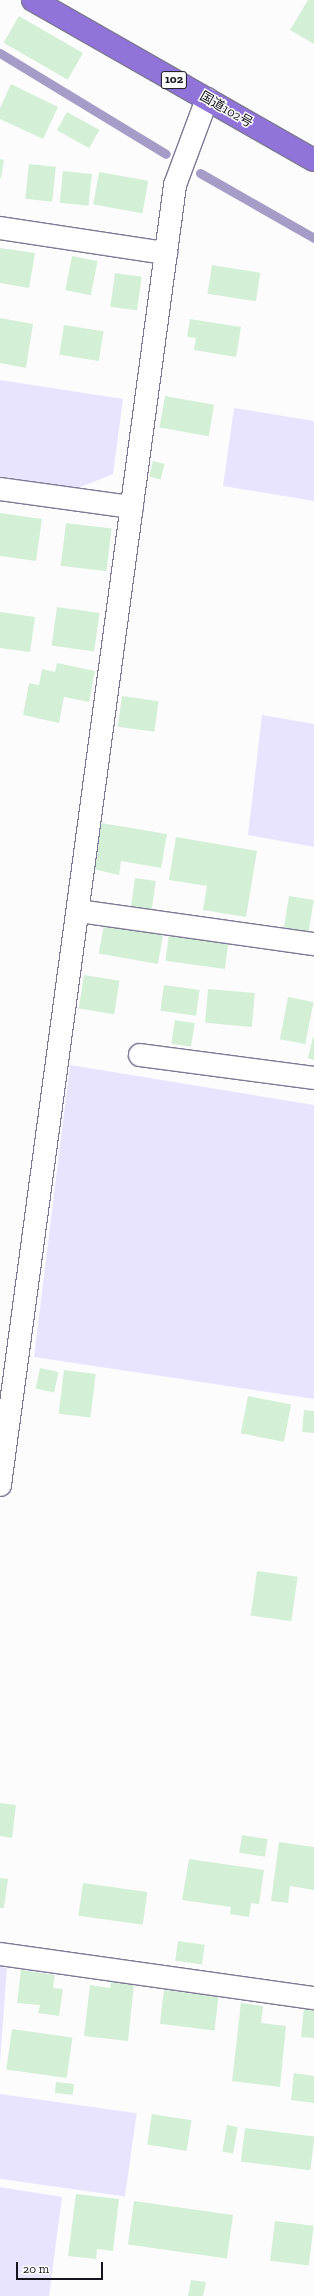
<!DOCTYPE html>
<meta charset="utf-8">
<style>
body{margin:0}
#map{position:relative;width:314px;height:2296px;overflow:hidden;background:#fcfcfc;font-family:"Zilla Slab","Noto Sans JP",serif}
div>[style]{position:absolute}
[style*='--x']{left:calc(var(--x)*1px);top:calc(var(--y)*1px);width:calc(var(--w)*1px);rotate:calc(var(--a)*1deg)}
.green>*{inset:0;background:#e8e3ff;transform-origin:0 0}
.stream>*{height:9px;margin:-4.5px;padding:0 4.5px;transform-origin:4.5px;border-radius:4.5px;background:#a59cc8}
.building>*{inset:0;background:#d3f0d6;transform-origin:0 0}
.roads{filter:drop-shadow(1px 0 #7e7896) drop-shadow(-1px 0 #7e7896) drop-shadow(0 1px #7e7896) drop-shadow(0 -1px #7e7896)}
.minor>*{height:22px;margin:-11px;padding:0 11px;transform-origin:11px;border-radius:11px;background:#fff}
.highway>*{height:22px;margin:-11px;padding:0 11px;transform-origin:11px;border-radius:11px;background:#9074da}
span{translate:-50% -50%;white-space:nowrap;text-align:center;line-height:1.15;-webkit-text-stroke:3px #fcfcfc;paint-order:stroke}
.shield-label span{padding:1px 3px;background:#fcfcfc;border:1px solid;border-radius:3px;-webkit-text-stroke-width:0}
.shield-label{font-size:12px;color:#16141f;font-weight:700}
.street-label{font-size:13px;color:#16141f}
.scale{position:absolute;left:16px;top:2262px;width:87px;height:18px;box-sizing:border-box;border:2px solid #16141f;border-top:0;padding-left:5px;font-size:12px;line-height:14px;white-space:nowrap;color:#16141f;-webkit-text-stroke:3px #fcfcfc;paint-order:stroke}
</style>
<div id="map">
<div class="green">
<i style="clip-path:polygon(0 380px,123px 399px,113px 474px,76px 489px,0 476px)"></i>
<i style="clip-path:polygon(234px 408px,314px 421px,314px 501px,223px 486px)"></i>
<i style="clip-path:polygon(262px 715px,314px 724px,314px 847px,248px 835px)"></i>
<i style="clip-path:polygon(70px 1065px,314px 1105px,314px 1399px,34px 1357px)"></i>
<i style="clip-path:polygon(0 1967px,7px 1968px,0 2062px)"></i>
<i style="left:0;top:2094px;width:138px;height:84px;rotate:8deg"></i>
<i style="clip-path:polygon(0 2187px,62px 2197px,49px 2296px,0 2296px)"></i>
</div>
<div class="stream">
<i style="--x:0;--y:53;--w:194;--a:31.3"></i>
<i style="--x:200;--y:173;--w:131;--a:29.7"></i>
</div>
<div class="building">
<i style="clip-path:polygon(308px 0,314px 0,314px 44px,290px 30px)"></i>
<i style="left:19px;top:16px;width:74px;height:31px;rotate:30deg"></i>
<i style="clip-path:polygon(11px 84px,58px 107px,43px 139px,0 119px,0 108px)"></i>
<i style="left:67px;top:112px;width:37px;height:21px;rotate:29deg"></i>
<i style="clip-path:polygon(0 159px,4px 160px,1px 178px,0 178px)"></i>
<i style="left:29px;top:164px;width:27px;height:35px;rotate:6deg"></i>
<i style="left:63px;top:171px;width:29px;height:32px;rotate:6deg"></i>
<i style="left:99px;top:172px;width:50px;height:33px;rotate:10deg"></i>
<i style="clip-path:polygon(0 248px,35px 253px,29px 288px,0 283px)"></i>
<i style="left:72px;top:256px;width:26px;height:35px;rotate:11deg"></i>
<i style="left:212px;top:265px;width:49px;height:29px;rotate:9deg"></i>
<i style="left:115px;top:273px;width:27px;height:34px;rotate:8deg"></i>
<i style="clip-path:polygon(0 318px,33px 324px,26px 368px,0 363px)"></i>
<i style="clip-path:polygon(190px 319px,241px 327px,236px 357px,194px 350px,196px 338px,187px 337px)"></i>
<i style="left:64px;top:325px;width:40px;height:30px;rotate:9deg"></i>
<i style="left:165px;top:396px;width:50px;height:32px;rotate:10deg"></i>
<i style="left:153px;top:461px;width:12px;height:16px;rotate:14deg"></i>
<i style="clip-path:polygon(0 513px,42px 519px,36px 561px,0 556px)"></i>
<i style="left:66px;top:523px;width:46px;height:43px;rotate:7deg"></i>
<i style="left:57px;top:607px;width:43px;height:39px;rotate:8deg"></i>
<i style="clip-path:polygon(0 612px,35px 617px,30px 652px,0 648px)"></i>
<i style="clip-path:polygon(57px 663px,95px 671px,89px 702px,64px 697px,59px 723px,23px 715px,29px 683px,39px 685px,42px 669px,55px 672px)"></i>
<i style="left:122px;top:696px;width:37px;height:31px;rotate:8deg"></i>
<i style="clip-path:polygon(101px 823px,167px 834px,161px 868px,121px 861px,119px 875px,93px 869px)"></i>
<i style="clip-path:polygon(176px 837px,257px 851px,246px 917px,203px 910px,207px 886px,169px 880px)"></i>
<i style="left:135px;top:878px;width:21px;height:29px;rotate:8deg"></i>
<i style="left:289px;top:896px;width:25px;height:33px;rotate:9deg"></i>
<i style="left:104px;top:924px;width:60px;height:30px;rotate:10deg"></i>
<i style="left:169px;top:935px;width:60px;height:26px;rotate:8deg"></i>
<i style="left:84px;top:975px;width:36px;height:34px;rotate:9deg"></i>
<i style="left:164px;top:985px;width:36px;height:26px;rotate:8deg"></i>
<i style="left:208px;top:989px;width:47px;height:34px;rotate:5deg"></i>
<i style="left:288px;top:997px;width:26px;height:43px;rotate:11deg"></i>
<i style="left:175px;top:1020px;width:20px;height:24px;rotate:9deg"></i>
<i style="clip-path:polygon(313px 1037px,314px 1038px,314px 1060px,308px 1058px)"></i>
<i style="left:40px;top:1368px;width:19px;height:21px;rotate:12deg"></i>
<i style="left:64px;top:1370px;width:32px;height:44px;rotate:7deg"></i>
<i style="left:248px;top:1396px;width:44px;height:38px;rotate:11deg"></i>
<i style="clip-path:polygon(304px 1410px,314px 1411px,314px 1433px,302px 1432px)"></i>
<i style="left:257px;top:1571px;width:41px;height:45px;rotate:8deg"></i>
<i style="clip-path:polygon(0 1803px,16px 1805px,12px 1838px,0 1836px)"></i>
<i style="left:242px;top:1835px;width:26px;height:18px;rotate:9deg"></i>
<i style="clip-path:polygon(279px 1842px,314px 1847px,314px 1890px,290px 1886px,288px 1903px,271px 1901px)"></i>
<i style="clip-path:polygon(189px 1859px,264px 1870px,259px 1904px,251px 1903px,249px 1917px,230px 1914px,231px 1907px,182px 1900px)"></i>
<i style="clip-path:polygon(0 1878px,8px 1879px,4px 1908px,0 1908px)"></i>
<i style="left:83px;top:1883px;width:65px;height:33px;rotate:8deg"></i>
<i style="left:178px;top:1941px;width:27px;height:20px;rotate:8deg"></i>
<i style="clip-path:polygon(21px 1970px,55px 1975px,53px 1988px,63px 1989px,59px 2016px,38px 2013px,40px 2005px,17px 2003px)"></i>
<i style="clip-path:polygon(111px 1981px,134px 1984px,128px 2041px,84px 2036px,90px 1985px,110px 1988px)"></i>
<i style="left:164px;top:1990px;width:55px;height:34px;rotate:7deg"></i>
<i style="clip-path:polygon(241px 2003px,263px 2006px,261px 2023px,286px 2026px,280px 2087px,232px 2081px)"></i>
<i style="clip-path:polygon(304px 2007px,314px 2009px,314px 2038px,301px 2037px)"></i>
<i style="left:12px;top:2029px;width:61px;height:41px;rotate:8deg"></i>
<i style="clip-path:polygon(294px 2073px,314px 2076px,314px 2103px,291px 2100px)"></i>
<i style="left:56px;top:2082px;width:18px;height:11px;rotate:6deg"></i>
<i style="left:152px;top:2114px;width:40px;height:31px;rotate:9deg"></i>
<i style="left:227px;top:2125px;width:11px;height:27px;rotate:10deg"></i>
<i style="left:245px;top:2128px;width:70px;height:34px;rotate:7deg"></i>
<i style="clip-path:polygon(76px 2194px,119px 2199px,113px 2251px,97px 2249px,96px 2259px,68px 2256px)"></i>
<i style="left:134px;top:2201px;width:100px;height:44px;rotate:8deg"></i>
<i style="left:275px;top:2221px;width:39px;height:40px;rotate:7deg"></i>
<i style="clip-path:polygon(191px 2280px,206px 2282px,203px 2296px,188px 2296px)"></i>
</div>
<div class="roads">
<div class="minor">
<i style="--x:0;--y:228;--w:168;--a:8.6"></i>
<i style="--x:0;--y:489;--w:133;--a:7.8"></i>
<i style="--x:78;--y:911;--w:238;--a:8"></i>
<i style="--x:140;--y:1055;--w:176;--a:7.5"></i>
<i style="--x:0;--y:1485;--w:1312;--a:-82.33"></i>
<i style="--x:175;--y:185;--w:92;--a:-69.6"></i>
<i style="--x:0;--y:1954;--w:317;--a:8"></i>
</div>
<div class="highway">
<i style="--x:33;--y:0;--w:323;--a:29.7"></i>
</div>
</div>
<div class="shield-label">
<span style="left:174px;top:80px">102</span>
</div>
<div class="street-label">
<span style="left:226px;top:110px;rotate:30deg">国道102号</span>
</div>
<div class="scale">20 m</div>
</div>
